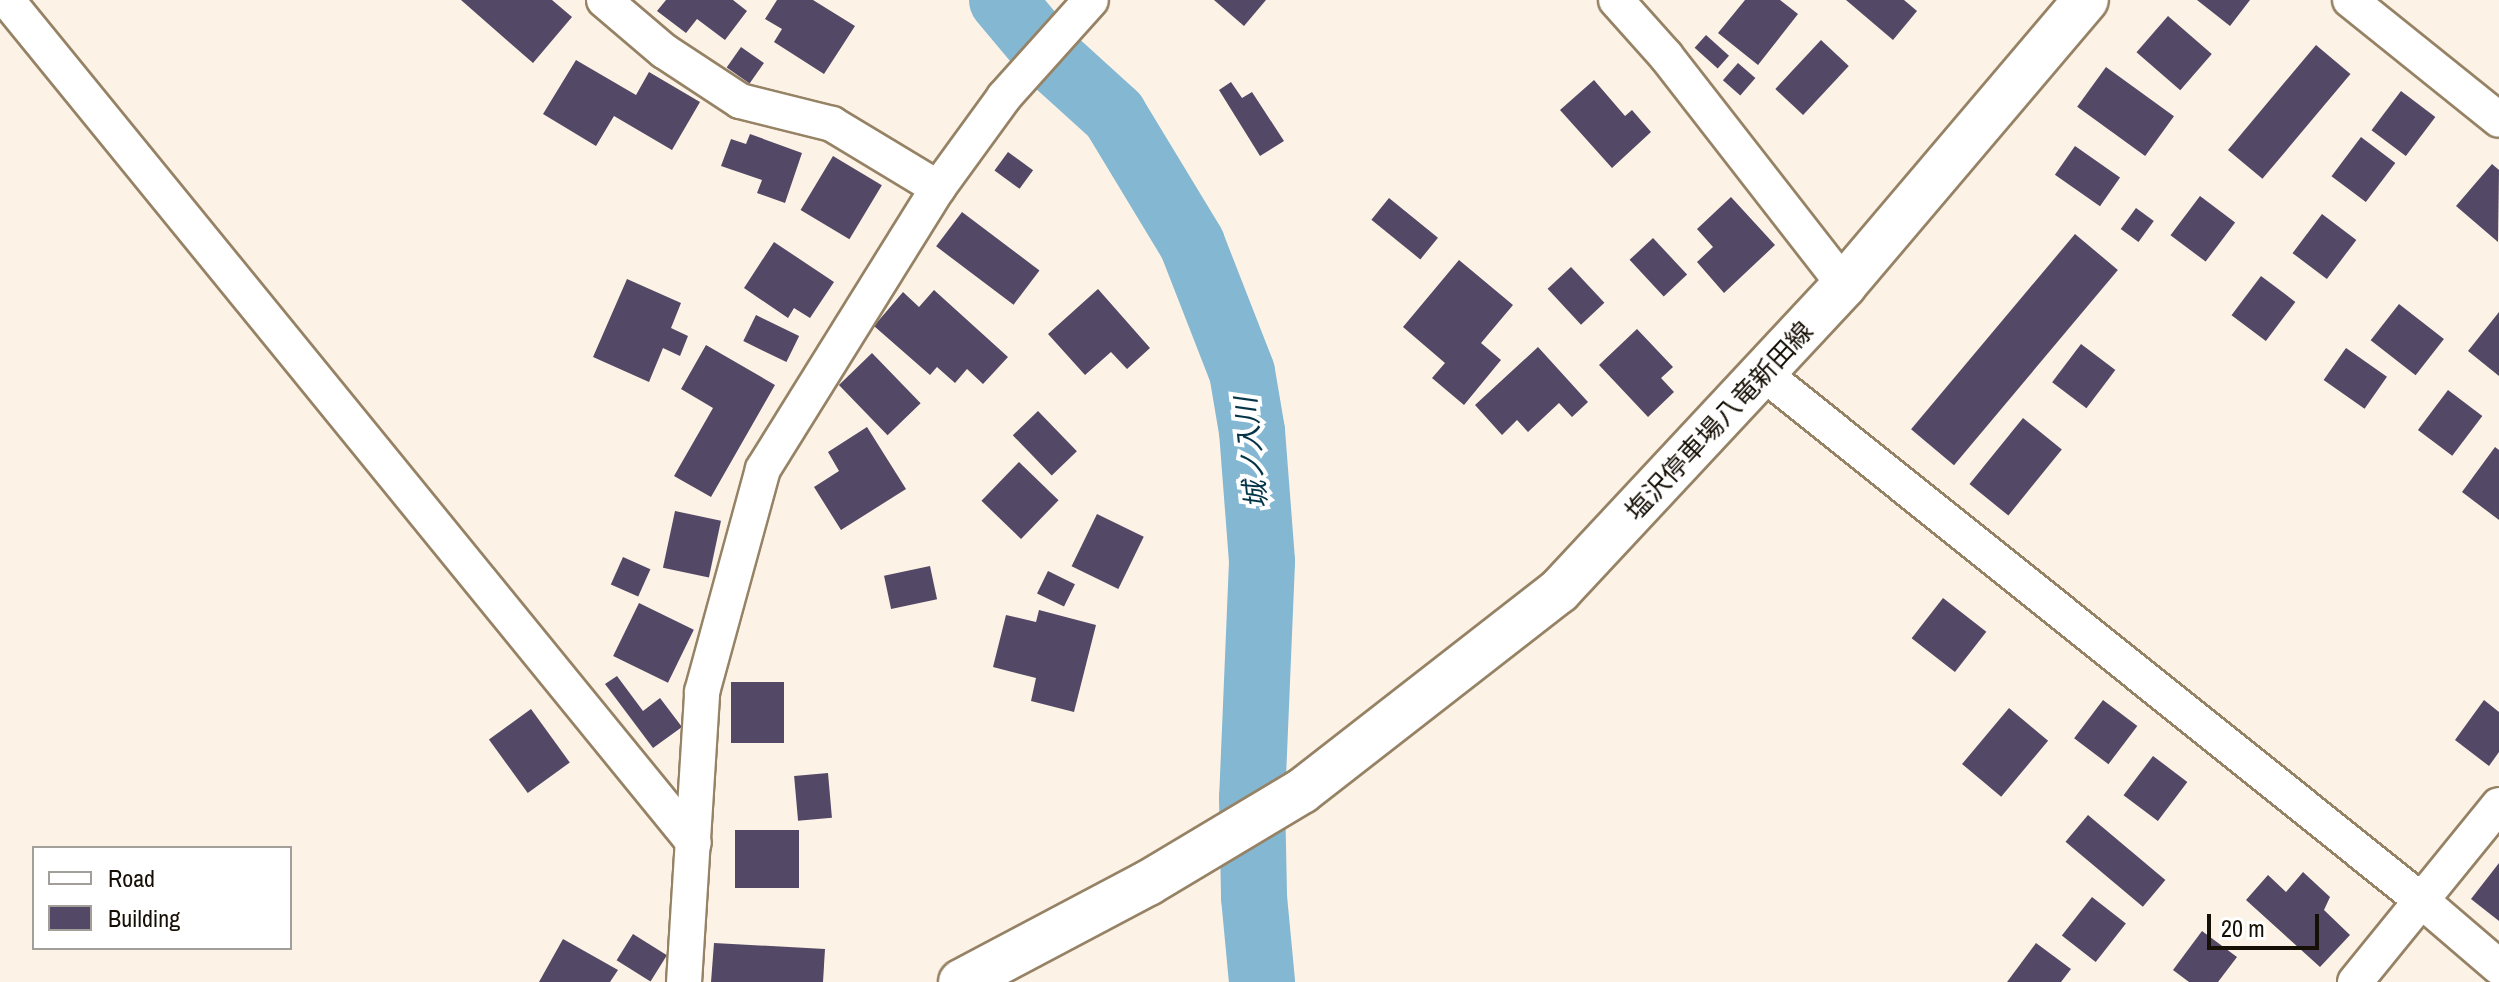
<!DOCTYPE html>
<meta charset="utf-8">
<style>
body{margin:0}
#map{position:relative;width:2499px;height:982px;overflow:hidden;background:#fcf3e6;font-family:"Archivo Narrow","Noto Sans JP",sans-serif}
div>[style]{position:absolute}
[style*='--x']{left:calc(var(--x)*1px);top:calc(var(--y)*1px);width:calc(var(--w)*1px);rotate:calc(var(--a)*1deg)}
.river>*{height:66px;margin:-33px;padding:0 33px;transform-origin:33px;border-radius:33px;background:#83b7d2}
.building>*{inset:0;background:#534865;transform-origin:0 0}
.roads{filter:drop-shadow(2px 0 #968265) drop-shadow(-2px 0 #968265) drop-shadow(0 2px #968265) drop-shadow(0 -2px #968265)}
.street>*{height:34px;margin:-17px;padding:0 17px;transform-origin:17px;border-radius:17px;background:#fff}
.secondary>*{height:44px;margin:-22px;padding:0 22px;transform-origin:22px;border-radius:22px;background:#fff}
span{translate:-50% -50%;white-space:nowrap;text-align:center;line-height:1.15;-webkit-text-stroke:8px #fff;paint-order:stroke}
.street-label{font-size:26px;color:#160f05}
.water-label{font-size:28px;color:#043447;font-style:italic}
.legend{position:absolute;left:32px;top:846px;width:260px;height:104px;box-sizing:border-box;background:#fff;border:2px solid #a29f9b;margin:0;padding:10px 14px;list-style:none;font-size:24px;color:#160f05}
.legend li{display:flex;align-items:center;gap:16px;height:40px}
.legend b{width:40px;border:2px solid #a29f9b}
.scale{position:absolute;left:2207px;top:914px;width:112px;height:36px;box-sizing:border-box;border:4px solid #160f05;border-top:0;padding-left:10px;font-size:24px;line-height:28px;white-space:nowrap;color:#160f05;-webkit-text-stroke:6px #fff;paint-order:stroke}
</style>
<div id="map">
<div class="river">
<i style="--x:1002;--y:0;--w:73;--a:50"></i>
<i style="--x:1049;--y:56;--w:88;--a:42.2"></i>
<i style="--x:1114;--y:115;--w:151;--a:58.8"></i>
<i style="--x:1192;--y:244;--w:137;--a:68.7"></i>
<i style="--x:1242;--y:372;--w:60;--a:80.4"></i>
<i style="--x:1252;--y:431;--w:131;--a:85.6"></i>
<i style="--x:1262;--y:562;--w:236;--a:92.4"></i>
<i style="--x:1252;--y:798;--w:99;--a:88.8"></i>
<i style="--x:1254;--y:897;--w:85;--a:84.6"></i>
</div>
<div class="building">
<i style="clip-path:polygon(461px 0,552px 0,572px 17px,533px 63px)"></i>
<i style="clip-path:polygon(666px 0,733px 0,747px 11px,725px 40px,697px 19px,686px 33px,657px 11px)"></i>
<i style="clip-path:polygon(777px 0,813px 0,855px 26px,824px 74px,774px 42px,782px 29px,765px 19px)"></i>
<i style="clip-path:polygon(1214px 0,1266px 0,1244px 26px)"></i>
<i style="clip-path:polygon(1745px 0,1780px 0,1798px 14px,1758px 65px,1718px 33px)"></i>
<i style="clip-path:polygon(1846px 0,1904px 0,1917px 11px,1893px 40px)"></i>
<i style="clip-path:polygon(2197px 0,2250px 0,2230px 26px)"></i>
<i style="left:2168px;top:16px;width:58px;height:48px;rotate:41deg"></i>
<i style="left:1706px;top:35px;width:31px;height:17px;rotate:42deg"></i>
<i style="left:1821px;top:40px;width:38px;height:67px;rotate:43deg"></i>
<i style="left:2316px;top:45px;width:45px;height:137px;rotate:40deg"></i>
<i style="left:741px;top:47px;width:28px;height:25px;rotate:35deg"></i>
<i style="clip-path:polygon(576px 60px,636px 95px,649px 72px,700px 102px,672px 150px,614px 116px,596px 146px,543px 114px)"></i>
<i style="left:1738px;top:63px;width:23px;height:23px;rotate:41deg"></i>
<i style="left:2106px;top:67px;width:84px;height:49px;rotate:36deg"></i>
<i style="clip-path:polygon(1594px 80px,1625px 116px,1632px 110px,1651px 132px,1612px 168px,1560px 110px)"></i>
<i style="clip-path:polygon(1231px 82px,1242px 98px,1252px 92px,1284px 141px,1260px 156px,1219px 90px)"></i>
<i style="left:2401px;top:91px;width:43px;height:49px;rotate:37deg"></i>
<i style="clip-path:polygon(750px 134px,802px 153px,785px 203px,757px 193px,762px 180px,721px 166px,731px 139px,746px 144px)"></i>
<i style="left:2361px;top:137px;width:43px;height:49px;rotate:37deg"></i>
<i style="left:2075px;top:146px;width:55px;height:35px;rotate:35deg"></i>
<i style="left:1008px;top:152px;width:31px;height:23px;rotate:36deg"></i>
<i style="left:833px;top:156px;width:57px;height:63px;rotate:31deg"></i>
<i style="clip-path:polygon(2492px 164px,2499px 170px,2498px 242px,2456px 206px)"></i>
<i style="left:2200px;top:196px;width:44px;height:49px;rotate:37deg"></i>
<i style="clip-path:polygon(1731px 197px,1775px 245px,1724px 293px,1697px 262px,1713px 247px,1697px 229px)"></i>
<i style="left:1389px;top:198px;width:63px;height:28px;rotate:39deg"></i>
<i style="left:2136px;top:208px;width:22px;height:26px;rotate:36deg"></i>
<i style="left:962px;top:212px;width:97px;height:43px;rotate:37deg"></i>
<i style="left:2322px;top:214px;width:43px;height:49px;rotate:37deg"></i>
<i style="left:2075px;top:234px;width:56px;height:255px;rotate:40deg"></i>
<i style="left:1653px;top:238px;width:50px;height:32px;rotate:47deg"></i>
<i style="clip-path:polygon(774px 242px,834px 282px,810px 318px,794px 308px,788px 318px,744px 288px)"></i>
<i style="clip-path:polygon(1459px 260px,1513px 305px,1481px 343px,1501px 360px,1464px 405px,1432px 378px,1445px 363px,1403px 327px)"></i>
<i style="left:1571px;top:267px;width:49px;height:32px;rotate:47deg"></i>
<i style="left:2261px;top:276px;width:43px;height:49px;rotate:37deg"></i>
<i style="clip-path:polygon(627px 279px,681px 303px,671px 328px,688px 336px,680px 356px,663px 348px,649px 382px,593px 357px)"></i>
<i style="clip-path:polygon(1098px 289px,1150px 348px,1127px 369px,1111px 352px,1085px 375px,1048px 334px)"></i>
<i style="clip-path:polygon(934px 290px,1008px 357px,983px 384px,967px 369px,955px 383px,937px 367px,930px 375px,874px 326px,903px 292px,919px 307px)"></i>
<i style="left:2399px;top:304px;width:57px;height:46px;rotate:38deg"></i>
<i style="clip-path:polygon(2499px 312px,2499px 376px,2468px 351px)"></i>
<i style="left:756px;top:315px;width:48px;height:29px;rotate:26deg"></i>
<i style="clip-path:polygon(1637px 329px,1673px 367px,1661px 378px,1674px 392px,1648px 417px,1599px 365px)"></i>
<i style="left:2081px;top:344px;width:43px;height:48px;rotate:37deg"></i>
<i style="clip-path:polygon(706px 345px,775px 385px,711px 497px,674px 476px,713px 408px,681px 389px)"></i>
<i style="clip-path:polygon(1538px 347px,1588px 402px,1572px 417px,1559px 403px,1528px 432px,1517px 420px,1502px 435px,1475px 405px)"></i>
<i style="left:2346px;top:348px;width:50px;height:39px;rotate:35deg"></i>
<i style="left:872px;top:353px;width:70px;height:46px;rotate:46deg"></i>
<i style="left:2448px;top:390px;width:43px;height:50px;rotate:37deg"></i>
<i style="left:1038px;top:411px;width:56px;height:35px;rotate:46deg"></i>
<i style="left:2023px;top:418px;width:50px;height:85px;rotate:39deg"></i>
<i style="clip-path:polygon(867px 427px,906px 489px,841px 530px,814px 487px,839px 471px,828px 452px)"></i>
<i style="clip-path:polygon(2495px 447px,2499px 450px,2499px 520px,2462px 492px)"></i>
<i style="left:1019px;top:462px;width:55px;height:54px;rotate:44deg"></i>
<i style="left:675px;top:511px;width:47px;height:58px;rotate:12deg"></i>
<i style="left:1097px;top:514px;width:52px;height:58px;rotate:26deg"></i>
<i style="left:623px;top:557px;width:30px;height:30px;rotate:24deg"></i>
<i style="left:930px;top:566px;width:34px;height:47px;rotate:78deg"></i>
<i style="left:1048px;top:571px;width:30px;height:25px;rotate:26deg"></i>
<i style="left:1943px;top:598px;width:55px;height:51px;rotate:38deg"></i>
<i style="left:639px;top:603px;width:61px;height:59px;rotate:26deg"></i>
<i style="clip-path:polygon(1039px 610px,1096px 625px,1074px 712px,1031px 701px,1036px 678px,993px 667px,1006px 615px,1036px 622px)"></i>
<i style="clip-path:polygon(617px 676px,643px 711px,660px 698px,682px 727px,653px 748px,605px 684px)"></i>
<i style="left:731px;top:682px;width:53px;height:61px"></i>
<i style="left:2103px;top:700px;width:43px;height:48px;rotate:37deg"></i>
<i style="clip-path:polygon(2484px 700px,2499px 712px,2499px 752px,2489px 766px,2455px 740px)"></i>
<i style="left:2009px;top:708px;width:51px;height:73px;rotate:40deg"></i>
<i style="left:531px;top:709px;width:66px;height:52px;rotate:54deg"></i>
<i style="left:2153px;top:756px;width:43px;height:49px;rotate:37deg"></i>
<i style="left:828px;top:773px;width:45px;height:34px;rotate:85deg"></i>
<i style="left:2088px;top:815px;width:101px;height:35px;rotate:40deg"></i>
<i style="left:735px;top:830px;width:64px;height:58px"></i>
<i style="clip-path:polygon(2499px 863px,2499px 921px,2471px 899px)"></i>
<i style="clip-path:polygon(2303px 872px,2330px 897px,2324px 910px,2350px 935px,2320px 967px,2246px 900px,2268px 875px,2286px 892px)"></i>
<i style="left:2092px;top:897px;width:43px;height:49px;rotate:38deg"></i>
<i style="clip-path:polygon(2202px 931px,2237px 957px,2218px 982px,2189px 982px,2173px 970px)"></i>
<i style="left:633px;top:934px;width:40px;height:31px;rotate:32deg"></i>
<i style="clip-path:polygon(563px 939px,618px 970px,610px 982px,539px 982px)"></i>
<i style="clip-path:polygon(714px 943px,825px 949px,823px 982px,711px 982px)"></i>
<i style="clip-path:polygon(2036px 943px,2071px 969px,2061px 982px,2007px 982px)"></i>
</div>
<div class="roads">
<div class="street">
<i style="--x:7;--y:0;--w:1087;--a:50.82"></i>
<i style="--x:604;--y:0;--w:79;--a:40.4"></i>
<i style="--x:664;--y:51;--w:91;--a:33.3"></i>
<i style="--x:740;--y:101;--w:95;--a:14"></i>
<i style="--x:832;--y:124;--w:124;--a:31.1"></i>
<i style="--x:1616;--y:0;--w:75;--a:48.2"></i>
<i style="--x:1666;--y:56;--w:290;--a:52.1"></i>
<i style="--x:2350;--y:0;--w:191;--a:38.8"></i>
<i style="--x:1764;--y:374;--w:843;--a:38.69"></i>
<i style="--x:2422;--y:901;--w:101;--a:40.6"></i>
<i style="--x:684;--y:982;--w:291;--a:-86.4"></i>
<i style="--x:702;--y:692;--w:231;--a:-74.7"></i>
<i style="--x:763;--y:469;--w:331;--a:-58.1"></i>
<i style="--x:938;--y:188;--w:112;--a:-54"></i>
<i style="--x:1004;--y:97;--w:130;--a:-48.1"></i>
<i style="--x:2355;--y:982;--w:228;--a:-50.9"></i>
</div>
<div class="secondary">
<i style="--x:961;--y:982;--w:212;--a:-27.9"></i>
<i style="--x:1148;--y:883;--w:179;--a:-30.9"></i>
<i style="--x:1302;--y:791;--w:326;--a:-37.9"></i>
<i style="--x:1559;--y:591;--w:418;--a:-47"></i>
<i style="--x:1844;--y:285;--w:374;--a:-49.7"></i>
</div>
</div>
<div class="street-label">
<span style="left:1719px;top:421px;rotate:-47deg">塩沢停車場八竜新田線</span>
</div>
<div class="water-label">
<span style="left:1251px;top:453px;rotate:-96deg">城ノ入川</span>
</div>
<ul class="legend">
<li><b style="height:10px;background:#fff"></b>Road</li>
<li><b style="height:22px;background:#534865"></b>Building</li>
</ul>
<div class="scale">20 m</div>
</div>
